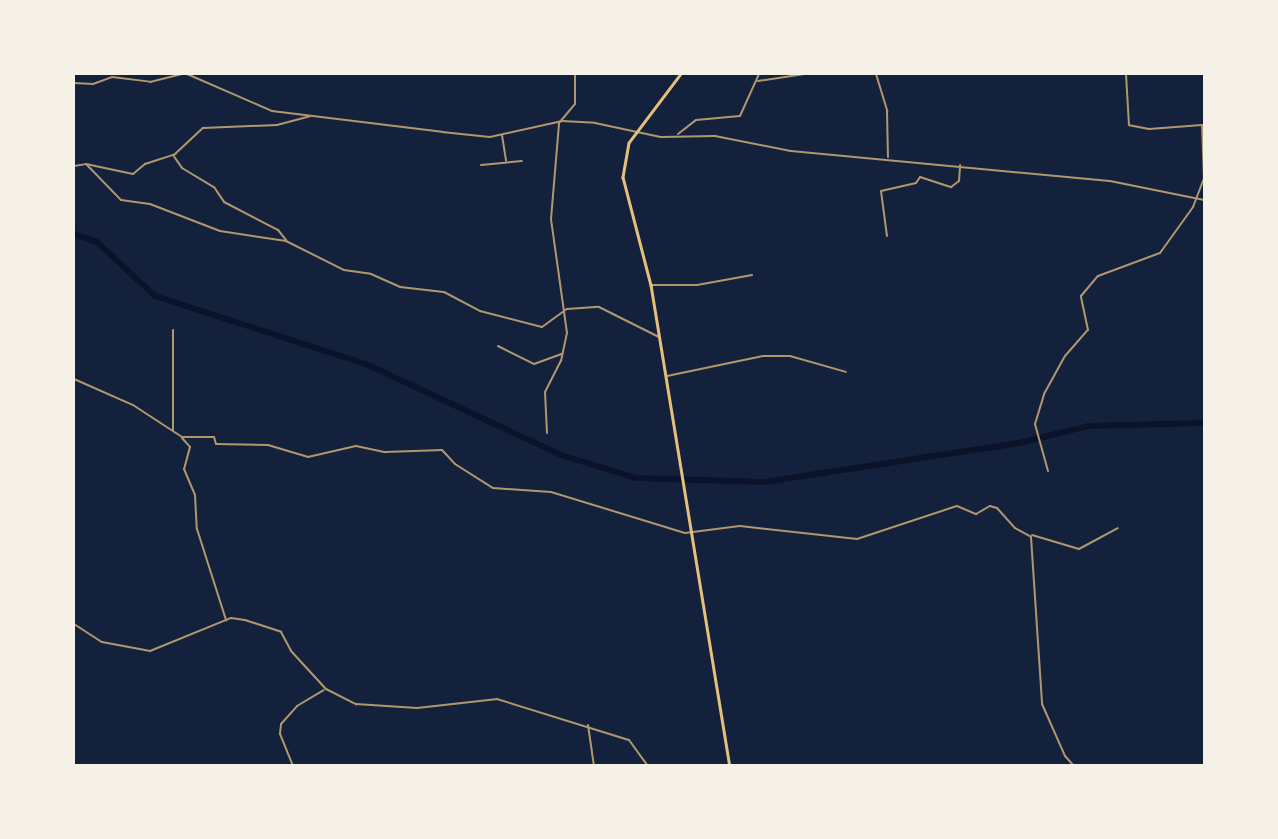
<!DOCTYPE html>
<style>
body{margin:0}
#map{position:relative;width:1278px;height:839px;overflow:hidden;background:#14213d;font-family:"Titillium Web",sans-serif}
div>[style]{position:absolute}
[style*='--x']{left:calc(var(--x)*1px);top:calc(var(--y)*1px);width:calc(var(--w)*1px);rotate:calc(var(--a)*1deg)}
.river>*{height:6px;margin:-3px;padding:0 3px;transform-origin:3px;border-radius:3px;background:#0b132b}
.minor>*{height:2px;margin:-1px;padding:0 1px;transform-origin:1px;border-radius:1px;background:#b1986c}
.primary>*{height:2.5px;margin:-1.25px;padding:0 1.25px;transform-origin:1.25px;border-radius:1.25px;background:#e5c07b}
span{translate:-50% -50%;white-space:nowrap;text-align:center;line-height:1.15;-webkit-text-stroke:5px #f6f1e7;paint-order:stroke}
.frame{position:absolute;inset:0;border:75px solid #f6f1e7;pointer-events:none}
</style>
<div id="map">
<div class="river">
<i style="--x:74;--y:234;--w:24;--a:19"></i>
<i style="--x:97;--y:242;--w:79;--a:43"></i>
<i style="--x:155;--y:296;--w:222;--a:17.9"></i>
<i style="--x:366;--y:364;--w:215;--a:25"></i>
<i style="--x:561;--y:455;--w:78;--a:17"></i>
<i style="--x:636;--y:478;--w:128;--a:1.8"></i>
<i style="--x:764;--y:482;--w:258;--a:-8.7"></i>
<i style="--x:1019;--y:443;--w:71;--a:-13.8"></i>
<i style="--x:1088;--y:426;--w:116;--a:-1.5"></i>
</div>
<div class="minor">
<i style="--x:187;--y:74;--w:93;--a:23.5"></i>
<i style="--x:272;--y:111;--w:171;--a:7"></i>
<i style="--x:442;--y:132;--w:48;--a:5.9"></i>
<i style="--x:490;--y:137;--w:74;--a:-12.5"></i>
<i style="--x:562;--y:121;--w:33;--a:3"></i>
<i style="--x:595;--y:123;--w:67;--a:12"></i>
<i style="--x:661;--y:137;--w:54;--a:-1.1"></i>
<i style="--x:715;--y:136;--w:77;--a:11.2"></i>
<i style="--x:791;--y:151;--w:320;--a:5.4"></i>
<i style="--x:1110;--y:181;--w:96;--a:11.4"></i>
<i style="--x:876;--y:74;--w:39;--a:73"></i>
<i style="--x:887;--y:111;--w:46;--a:88.8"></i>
<i style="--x:758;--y:81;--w:47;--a:-8.7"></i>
<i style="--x:74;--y:83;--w:19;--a:3"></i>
<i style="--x:93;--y:84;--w:20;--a:-20"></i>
<i style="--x:112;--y:77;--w:38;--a:7"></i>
<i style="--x:150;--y:82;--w:32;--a:-14"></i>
<i style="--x:678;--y:134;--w:23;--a:-38"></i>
<i style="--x:696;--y:120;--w:44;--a:-5.2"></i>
<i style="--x:740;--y:116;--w:46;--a:-65.7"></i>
<i style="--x:502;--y:135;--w:26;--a:81"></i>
<i style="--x:173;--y:155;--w:16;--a:55"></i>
<i style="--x:182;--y:168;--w:37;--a:31"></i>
<i style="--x:214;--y:187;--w:18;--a:56"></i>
<i style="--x:224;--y:202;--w:61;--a:27.4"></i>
<i style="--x:278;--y:230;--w:13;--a:51"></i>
<i style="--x:86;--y:164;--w:48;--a:12"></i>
<i style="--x:133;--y:174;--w:16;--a:-40"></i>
<i style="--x:145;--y:164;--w:32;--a:-18"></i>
<i style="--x:175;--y:154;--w:38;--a:-43"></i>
<i style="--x:203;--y:128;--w:74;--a:-2.3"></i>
<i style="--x:277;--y:125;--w:34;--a:-15"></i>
<i style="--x:481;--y:165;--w:41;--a:-5.6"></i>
<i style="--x:74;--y:166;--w:12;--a:-9"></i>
<i style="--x:86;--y:164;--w:50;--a:45.8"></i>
<i style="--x:121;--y:200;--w:29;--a:8"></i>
<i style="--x:150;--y:204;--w:75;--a:21.1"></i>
<i style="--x:220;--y:231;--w:67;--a:8.6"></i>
<i style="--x:286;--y:241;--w:65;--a:26.6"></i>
<i style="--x:344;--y:270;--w:27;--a:8"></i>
<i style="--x:371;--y:274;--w:32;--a:24"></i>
<i style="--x:400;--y:287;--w:44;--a:6.5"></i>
<i style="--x:444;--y:292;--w:41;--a:27.8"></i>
<i style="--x:480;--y:311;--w:64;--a:14.5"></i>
<i style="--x:542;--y:327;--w:31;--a:-36"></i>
<i style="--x:567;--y:309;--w:32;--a:-4"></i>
<i style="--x:599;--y:307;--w:67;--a:26.6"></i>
<i style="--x:887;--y:236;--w:45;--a:-97.6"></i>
<i style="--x:881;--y:191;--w:36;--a:-13"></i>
<i style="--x:916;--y:183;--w:7;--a:-56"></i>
<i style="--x:920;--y:177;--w:33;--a:18"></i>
<i style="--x:951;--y:187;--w:10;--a:-37"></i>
<i style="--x:959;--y:181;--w:16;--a:-86"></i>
<i style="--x:652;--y:285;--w:45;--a:0"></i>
<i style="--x:697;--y:285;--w:56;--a:-10.3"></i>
<i style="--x:498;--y:346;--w:40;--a:26.6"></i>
<i style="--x:534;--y:364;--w:30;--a:-20"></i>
<i style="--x:667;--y:376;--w:98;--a:-11.8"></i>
<i style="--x:763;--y:356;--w:27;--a:0"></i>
<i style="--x:790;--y:356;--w:58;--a:15.9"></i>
<i style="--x:74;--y:379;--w:64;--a:23.8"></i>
<i style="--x:133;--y:405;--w:59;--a:33.1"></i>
<i style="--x:182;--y:437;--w:32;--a:0"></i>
<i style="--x:214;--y:437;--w:7;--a:74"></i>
<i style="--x:216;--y:444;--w:52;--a:1.1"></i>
<i style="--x:268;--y:445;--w:42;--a:16.7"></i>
<i style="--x:308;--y:457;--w:49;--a:-12.9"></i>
<i style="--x:356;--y:446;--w:30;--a:12"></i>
<i style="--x:385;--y:452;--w:57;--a:-2"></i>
<i style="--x:442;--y:450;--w:19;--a:47"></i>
<i style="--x:455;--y:464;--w:45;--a:32.3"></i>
<i style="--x:493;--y:488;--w:58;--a:3.9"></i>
<i style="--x:551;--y:492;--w:140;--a:17"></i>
<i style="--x:685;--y:533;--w:55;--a:-7.3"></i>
<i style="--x:740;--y:526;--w:118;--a:6.3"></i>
<i style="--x:857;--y:539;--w:105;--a:-18.3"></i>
<i style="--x:957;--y:506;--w:21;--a:23"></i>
<i style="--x:976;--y:514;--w:16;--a:-30"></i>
<i style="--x:990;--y:506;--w:7;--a:16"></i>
<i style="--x:997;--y:508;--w:27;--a:48"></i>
<i style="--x:1015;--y:528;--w:18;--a:29"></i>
<i style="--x:1031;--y:537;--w:167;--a:86.2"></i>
<i style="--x:1042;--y:704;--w:57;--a:66.1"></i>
<i style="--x:1065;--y:756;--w:13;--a:48"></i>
<i style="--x:173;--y:431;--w:101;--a:-90"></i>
<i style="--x:547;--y:433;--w:41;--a:-92.8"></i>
<i style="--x:545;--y:392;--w:35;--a:-63"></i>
<i style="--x:561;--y:361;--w:29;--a:-78"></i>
<i style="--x:567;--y:333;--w:115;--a:-98"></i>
<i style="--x:551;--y:219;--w:96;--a:-85.2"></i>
<i style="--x:559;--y:123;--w:25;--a:-50"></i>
<i style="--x:575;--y:104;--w:30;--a:-90"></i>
<i style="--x:182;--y:438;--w:12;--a:48"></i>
<i style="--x:190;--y:447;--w:23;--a:105"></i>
<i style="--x:184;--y:469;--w:28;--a:67"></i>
<i style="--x:195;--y:495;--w:34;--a:87"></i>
<i style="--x:197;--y:529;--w:96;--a:72.3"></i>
<i style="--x:1048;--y:471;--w:49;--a:-105.5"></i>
<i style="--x:1035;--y:424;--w:31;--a:-73"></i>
<i style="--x:1044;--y:394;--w:43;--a:-61.1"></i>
<i style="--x:1065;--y:356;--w:35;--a:-49"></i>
<i style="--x:1088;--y:330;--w:35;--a:-102"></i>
<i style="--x:1081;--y:296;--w:26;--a:-50"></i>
<i style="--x:1098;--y:276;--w:66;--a:-20.4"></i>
<i style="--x:1160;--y:253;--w:57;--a:-54.3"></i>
<i style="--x:1193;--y:207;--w:30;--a:-69"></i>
<i style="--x:1204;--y:179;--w:54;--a:-92.1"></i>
<i style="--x:1202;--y:125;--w:53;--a:175.7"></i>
<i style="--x:1149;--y:129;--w:20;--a:-169"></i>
<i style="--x:1129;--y:125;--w:51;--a:-93.4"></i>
<i style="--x:1032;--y:535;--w:49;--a:16.6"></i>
<i style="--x:1079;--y:549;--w:44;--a:-28.3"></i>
<i style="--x:74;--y:624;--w:33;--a:33"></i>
<i style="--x:102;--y:642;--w:49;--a:10.6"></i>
<i style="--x:150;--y:651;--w:87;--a:-22.2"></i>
<i style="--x:231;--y:618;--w:14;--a:8"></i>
<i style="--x:245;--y:620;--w:38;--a:18"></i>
<i style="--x:281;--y:632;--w:21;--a:62"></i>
<i style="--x:291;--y:651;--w:52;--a:47.4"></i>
<i style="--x:326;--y:689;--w:34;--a:27"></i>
<i style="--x:356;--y:704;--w:61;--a:3.8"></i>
<i style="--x:417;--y:708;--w:81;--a:-6.4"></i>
<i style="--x:497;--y:699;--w:138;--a:17.3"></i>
<i style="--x:629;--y:740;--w:32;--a:54"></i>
<i style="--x:588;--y:725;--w:41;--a:81.7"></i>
<i style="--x:293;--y:766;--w:35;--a:-112"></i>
<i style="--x:280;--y:734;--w:10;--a:-84"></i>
<i style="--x:281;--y:724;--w:24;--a:-48"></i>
<i style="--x:297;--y:706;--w:31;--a:-31"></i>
<i style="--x:1101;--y:766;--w:5;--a:0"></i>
<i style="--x:1204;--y:766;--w:1;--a:-90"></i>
</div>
<div class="primary">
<i style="--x:681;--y:74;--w:86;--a:127"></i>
<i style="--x:629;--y:143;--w:35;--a:100"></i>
<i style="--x:623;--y:177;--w:112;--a:75.5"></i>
<i style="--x:651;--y:285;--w:487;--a:80.7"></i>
</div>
<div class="frame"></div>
</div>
